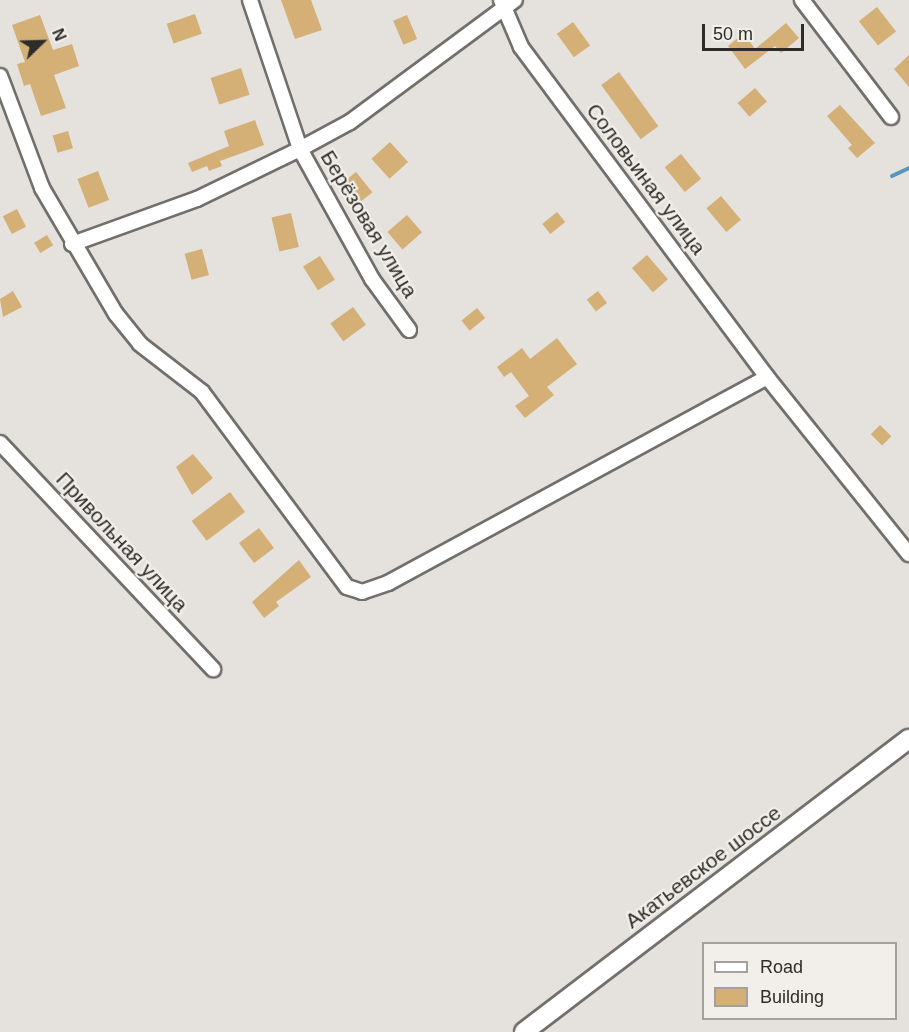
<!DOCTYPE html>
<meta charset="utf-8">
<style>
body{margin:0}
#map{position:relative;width:909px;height:1032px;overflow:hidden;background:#e5e1dc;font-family:Arial,sans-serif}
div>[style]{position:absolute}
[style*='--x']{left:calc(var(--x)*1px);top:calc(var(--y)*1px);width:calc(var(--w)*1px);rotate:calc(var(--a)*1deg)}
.stream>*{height:4px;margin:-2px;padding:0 2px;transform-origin:2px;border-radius:2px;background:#5697bc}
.building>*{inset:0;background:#d4b076;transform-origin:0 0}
.roads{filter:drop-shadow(2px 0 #726f6b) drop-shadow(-2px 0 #726f6b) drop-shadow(0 2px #726f6b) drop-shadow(0 -2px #726f6b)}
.street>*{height:14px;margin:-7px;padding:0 7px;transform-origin:7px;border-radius:7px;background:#fff}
.secondary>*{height:18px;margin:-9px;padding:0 9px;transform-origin:9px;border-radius:9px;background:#fff}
span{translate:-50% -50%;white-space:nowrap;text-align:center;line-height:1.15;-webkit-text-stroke:4.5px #f2eee9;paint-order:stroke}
.street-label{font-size:21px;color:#2e2c2a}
.legend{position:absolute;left:702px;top:942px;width:195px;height:78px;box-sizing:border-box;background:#f2eee9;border:2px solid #a4a09d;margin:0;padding:8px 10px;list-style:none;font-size:18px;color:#2e2c2a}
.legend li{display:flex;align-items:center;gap:12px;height:30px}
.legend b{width:30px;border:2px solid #a4a09d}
.north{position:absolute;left:12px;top:12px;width:60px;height:60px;-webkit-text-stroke:4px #f2eee9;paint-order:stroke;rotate:67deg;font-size:16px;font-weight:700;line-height:24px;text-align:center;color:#2e2c2a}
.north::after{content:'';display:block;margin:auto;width:21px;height:27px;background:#2e2c2a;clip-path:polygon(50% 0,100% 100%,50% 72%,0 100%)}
.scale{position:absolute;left:702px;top:24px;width:102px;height:27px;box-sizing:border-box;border:3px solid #2e2c2a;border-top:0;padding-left:8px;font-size:18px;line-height:21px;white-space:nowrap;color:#2e2c2a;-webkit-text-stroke:4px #f2eee9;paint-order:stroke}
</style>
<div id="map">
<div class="stream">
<i style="--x:892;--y:176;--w:19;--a:-25"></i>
</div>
<div class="building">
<i style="clip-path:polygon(281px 0,311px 0,322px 30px,295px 39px)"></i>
<i style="left:877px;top:7px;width:31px;height:23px;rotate:52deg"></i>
<i style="left:195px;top:14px;width:21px;height:30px;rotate:71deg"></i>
<i style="clip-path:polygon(40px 15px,53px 50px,72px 44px,79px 66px,54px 75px,66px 108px,41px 116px,30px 84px,24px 86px,17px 64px,25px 62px,12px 25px)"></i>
<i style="left:407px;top:15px;width:26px;height:15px;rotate:67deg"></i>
<i style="left:573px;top:22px;width:29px;height:20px;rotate:54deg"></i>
<i style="clip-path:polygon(786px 23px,799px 38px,781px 53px,775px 46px,745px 69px,728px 46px,744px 33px,755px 49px)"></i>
<i style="clip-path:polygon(909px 55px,909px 87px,894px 69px)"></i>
<i style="left:241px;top:68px;width:28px;height:32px;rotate:72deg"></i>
<i style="left:619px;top:72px;width:67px;height:22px;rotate:54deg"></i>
<i style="left:755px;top:88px;width:18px;height:23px;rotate:49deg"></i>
<i style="clip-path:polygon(840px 105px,875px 143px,857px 158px,848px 148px,852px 145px,827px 116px)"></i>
<i style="clip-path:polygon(255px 120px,264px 145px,220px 161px,222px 166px,209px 171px,207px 166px,192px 172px,188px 163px,229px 146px,224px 131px)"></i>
<i style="left:68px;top:131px;width:18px;height:16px;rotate:74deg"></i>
<i style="left:390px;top:142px;width:27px;height:25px;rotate:48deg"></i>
<i style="left:681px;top:154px;width:32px;height:21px;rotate:51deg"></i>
<i style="left:98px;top:171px;width:31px;height:22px;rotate:69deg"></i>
<i style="left:356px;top:172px;width:26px;height:20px;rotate:51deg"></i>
<i style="left:721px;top:196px;width:31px;height:19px;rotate:50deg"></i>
<i style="left:17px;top:209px;width:20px;height:16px;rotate:63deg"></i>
<i style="left:557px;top:212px;width:13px;height:19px;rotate:51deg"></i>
<i style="left:291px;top:213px;width:35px;height:20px;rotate:77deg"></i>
<i style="left:407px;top:215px;width:23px;height:26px;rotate:49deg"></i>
<i style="left:47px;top:235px;width:12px;height:15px;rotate:59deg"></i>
<i style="left:202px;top:249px;width:27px;height:18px;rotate:75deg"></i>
<i style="left:647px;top:255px;width:32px;height:20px;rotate:49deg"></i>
<i style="left:320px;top:256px;width:28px;height:20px;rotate:58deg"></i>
<i style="clip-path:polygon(13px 291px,22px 307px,3px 317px,0 299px)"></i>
<i style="left:598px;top:291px;width:15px;height:14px;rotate:53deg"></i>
<i style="left:353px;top:307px;width:22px;height:28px;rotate:54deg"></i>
<i style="left:477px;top:308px;width:13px;height:20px;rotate:51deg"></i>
<i style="clip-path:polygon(557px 338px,577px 364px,547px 387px,554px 395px,525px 418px,515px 406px,529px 396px,511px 372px,504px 377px,497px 367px,522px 348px,530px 359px)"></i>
<i style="left:880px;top:425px;width:16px;height:13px;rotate:45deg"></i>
<i style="clip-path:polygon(193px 454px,213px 478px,192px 495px,176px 467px)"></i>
<i style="left:230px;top:492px;width:25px;height:48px;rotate:53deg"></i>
<i style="left:259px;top:528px;width:25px;height:25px;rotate:53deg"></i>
<i style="clip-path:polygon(299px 560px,311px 577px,276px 602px,279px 606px,264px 618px,252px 602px)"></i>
</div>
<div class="roads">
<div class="street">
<i style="--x:250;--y:0;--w:157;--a:71.4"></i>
<i style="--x:300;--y:149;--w:149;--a:61"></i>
<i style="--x:372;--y:279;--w:63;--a:54"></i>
<i style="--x:501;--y:0;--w:51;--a:66.9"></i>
<i style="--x:521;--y:47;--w:412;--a:53.3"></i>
<i style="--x:767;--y:377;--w:227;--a:51.3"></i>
<i style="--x:802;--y:0;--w:147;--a:52.7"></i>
<i style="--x:0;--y:76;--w:120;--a:69.4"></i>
<i style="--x:42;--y:188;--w:146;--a:59.6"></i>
<i style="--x:116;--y:314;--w:38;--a:51"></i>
<i style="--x:140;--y:344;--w:78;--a:37.7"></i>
<i style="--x:202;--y:392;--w:243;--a:53.4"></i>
<i style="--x:347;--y:587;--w:16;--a:18"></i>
<i style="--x:362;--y:592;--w:28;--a:-19"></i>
<i style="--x:388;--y:583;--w:431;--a:-28.5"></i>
<i style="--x:72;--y:244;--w:133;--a:-19.8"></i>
<i style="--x:197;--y:199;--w:114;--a:-25.9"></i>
<i style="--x:300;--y:149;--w:57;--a:-28.4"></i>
<i style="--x:350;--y:122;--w:205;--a:-36.5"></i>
<i style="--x:0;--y:443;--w:311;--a:46.7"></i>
</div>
<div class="secondary">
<i style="--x:524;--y:1032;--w:484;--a:-37.3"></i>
</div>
</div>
<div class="street-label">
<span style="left:646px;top:179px;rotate:53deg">Соловьиная улица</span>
<span style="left:369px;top:224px;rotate:59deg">Берёзовая улица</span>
<span style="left:122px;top:542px;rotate:47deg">Привольная улица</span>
<span style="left:703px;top:867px;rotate:-37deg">Акатьевское шоссе</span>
</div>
<ul class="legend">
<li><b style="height:8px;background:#fff"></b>Road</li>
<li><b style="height:16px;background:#d4b076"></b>Building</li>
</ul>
<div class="north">N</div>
<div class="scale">50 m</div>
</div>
